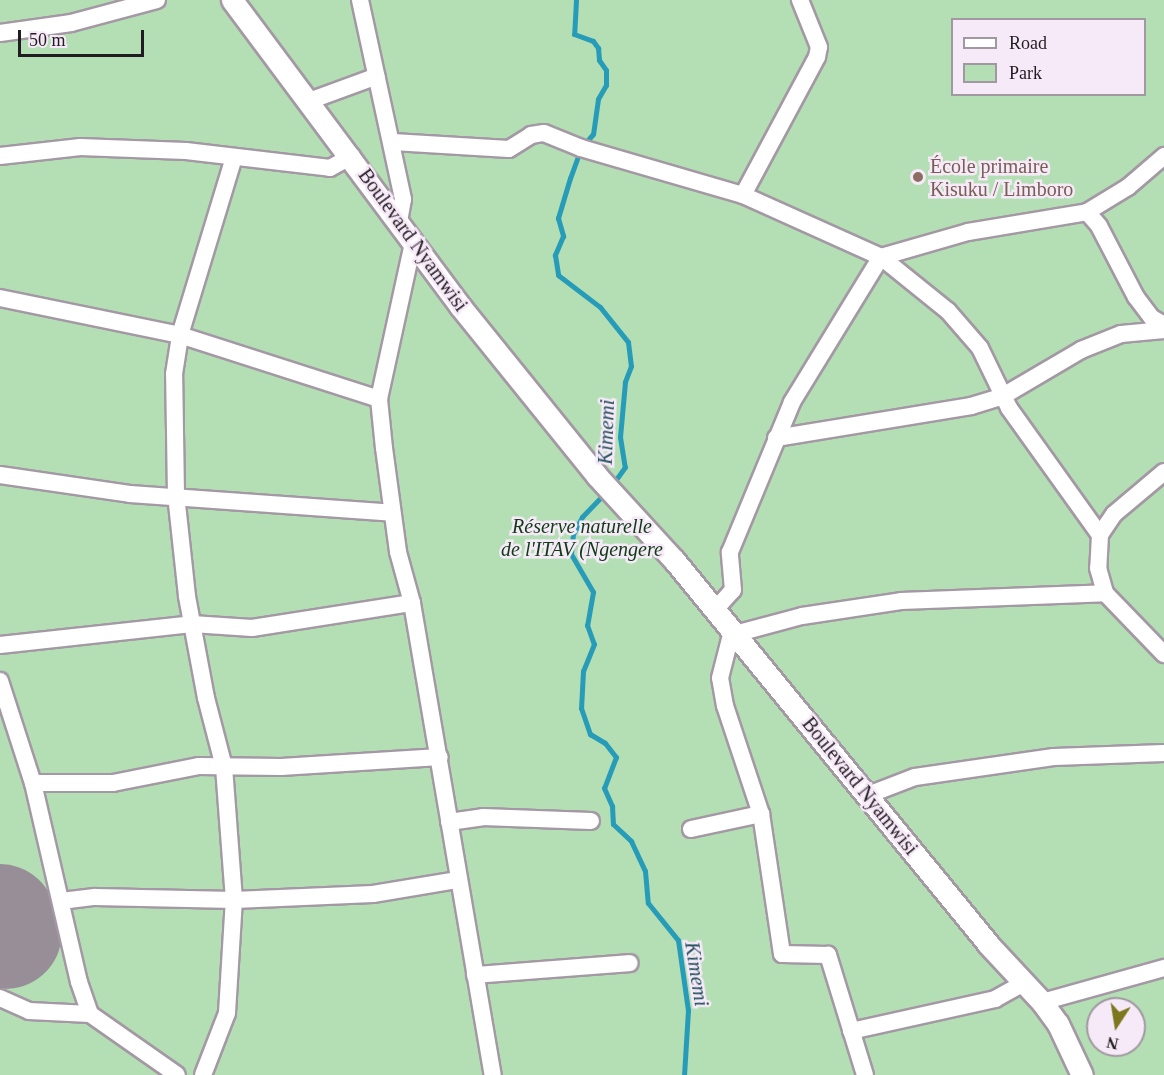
<!DOCTYPE html>
<meta charset="utf-8">
<style>
body{margin:0}
#map{position:relative;width:1164px;height:1075px;overflow:hidden;background:#eaddeb;font-family:"Times New Roman",serif}
div>[style]{position:absolute}
[style*='--x']{left:calc(var(--x)*1px);top:calc(var(--y)*1px);width:calc(var(--w)*1px);rotate:calc(var(--a)*1deg)}
.green>*{inset:0;background:#b4deb4}
.stream>*{height:5px;margin:-2.5px;padding:0 2.5px;transform-origin:2.5px;border-radius:2.5px;background:#269cb9}
.runway>*{height:112px;margin:-56px;padding:0 56px;transform-origin:56px;border-radius:56px;background:#978e98}
.roads{filter:drop-shadow(2px 0 #a498a5) drop-shadow(-2px 0 #a498a5) drop-shadow(0 2px #a498a5) drop-shadow(0 -2px #a498a5)}
.minor>*{height:16px;margin:-8px;padding:0 8px;transform-origin:8px;border-radius:8px;background:#fff}
.major>*{height:21px;margin:-10.5px;padding:0 10.5px;transform-origin:10.5px;border-radius:10.5px;background:#fff}
.dots>*{width:16px;height:16px;translate:-50% -50%;box-sizing:border-box;border:3px solid #f7eaf8;border-radius:50%}
span{translate:-50% -50%;white-space:nowrap;text-align:center;line-height:1.15;-webkit-text-stroke:5px #f7eaf8;paint-order:stroke}
.education-label{font-size:20px;color:#785e54}
.left{translate:0 -50%;text-align:left}
.street-label{font-size:20px;color:#211c21}
.park-label{font-size:20px;color:#0f3c14;font-style:italic}
.water-label{font-size:21px;color:#214f5c;font-style:italic}
.legend{position:absolute;left:951px;top:18px;width:195px;height:78px;box-sizing:border-box;background:#f7eaf8;border:2px solid #a198a2;margin:0;padding:8px 10px;list-style:none;font-size:18px;color:#211c21}
.legend li{display:flex;align-items:center;gap:12px;height:30px}
.legend b{width:30px;border:2px solid #a198a2}
.north{position:absolute;left:1086px;top:997px;width:60px;height:60px;box-sizing:border-box;background:#f7eaf8;border:2px solid #a198a2;border-radius:50%;rotate:192deg;font-size:16px;font-weight:700;line-height:24px;text-align:center;color:#211c21}
.north::after{content:'';display:block;margin:auto;width:21px;height:27px;background:#7c781e;clip-path:polygon(50% 0,100% 100%,50% 72%,0 100%)}
.scale{position:absolute;left:18px;top:30px;width:126px;height:27px;box-sizing:border-box;border:3px solid #211c21;border-top:0;padding-left:8px;font-size:18px;line-height:21px;white-space:nowrap;color:#211c21;-webkit-text-stroke:4px #f7eaf8;paint-order:stroke}
</style>
<div id="map">
<div class="green">
<i style="clip-path:polygon(evenodd,0 0,1164px 0,1164px 1075px,0 1075px,0 0,952px 20px,1144px 20px,1144px 94px,952px 94px,952px 20px,0 0,1098px 1009px,1134px 1009px,1134px 1045px,1098px 1045px,1098px 1009px)"></i>
</div>
<div class="stream">
<i style="--x:576;--y:0;--w:34;--a:93"></i>
<i style="--x:574;--y:34;--w:20;--a:20"></i>
<i style="--x:593;--y:41;--w:9;--a:54"></i>
<i style="--x:598;--y:48;--w:12;--a:85"></i>
<i style="--x:599;--y:60;--w:12;--a:55"></i>
<i style="--x:606;--y:70;--w:15;--a:90"></i>
<i style="--x:606;--y:85;--w:16;--a:120"></i>
<i style="--x:598;--y:99;--w:35;--a:98"></i>
<i style="--x:593;--y:134;--w:18;--a:131"></i>
<i style="--x:581;--y:148;--w:32;--a:110"></i>
<i style="--x:570;--y:178;--w:42;--a:106.7"></i>
<i style="--x:558;--y:218;--w:19;--a:74"></i>
<i style="--x:563;--y:236;--w:21;--a:113"></i>
<i style="--x:555;--y:255;--w:20;--a:81"></i>
<i style="--x:558;--y:275;--w:53;--a:37.3"></i>
<i style="--x:600;--y:307;--w:45;--a:51.3"></i>
<i style="--x:628;--y:342;--w:24;--a:83"></i>
<i style="--x:631;--y:366;--w:17;--a:111"></i>
<i style="--x:625;--y:382;--w:55;--a:95.2"></i>
<i style="--x:620;--y:437;--w:30;--a:81"></i>
<i style="--x:625;--y:467;--w:24;--a:126"></i>
<i style="--x:605;--y:493;--w:33;--a:134"></i>
<i style="--x:582;--y:517;--w:19;--a:118"></i>
<i style="--x:573;--y:534;--w:20;--a:96"></i>
<i style="--x:571;--y:554;--w:44;--a:59.9"></i>
<i style="--x:593;--y:592;--w:34;--a:100"></i>
<i style="--x:587;--y:625;--w:20;--a:70"></i>
<i style="--x:594;--y:644;--w:29;--a:112"></i>
<i style="--x:583;--y:671;--w:37;--a:93"></i>
<i style="--x:581;--y:708;--w:28;--a:71"></i>
<i style="--x:590;--y:734;--w:17;--a:31"></i>
<i style="--x:605;--y:743;--w:18;--a:52"></i>
<i style="--x:616;--y:757;--w:33;--a:111"></i>
<i style="--x:604;--y:788;--w:20;--a:66"></i>
<i style="--x:612;--y:806;--w:18;--a:87"></i>
<i style="--x:613;--y:824;--w:25;--a:43"></i>
<i style="--x:631;--y:841;--w:33;--a:65"></i>
<i style="--x:645;--y:871;--w:32;--a:85"></i>
<i style="--x:648;--y:903;--w:48;--a:51"></i>
<i style="--x:678;--y:940;--w:71;--a:81.9"></i>
<i style="--x:688;--y:1010;--w:65;--a:93.5"></i>
</div>
<div class="runway">
<i style="--x:0;--y:920;--w:14;--a:65"></i>
</div>
<div class="roads">
<div class="minor">
<i style="--x:360;--y:0;--w:204;--a:77.8"></i>
<i style="--x:403;--y:199;--w:22;--a:100"></i>
<i style="--x:0;--y:33;--w:72;--a:-8"></i>
<i style="--x:71;--y:23;--w:89;--a:-15"></i>
<i style="--x:309;--y:101;--w:72;--a:-20.2"></i>
<i style="--x:393;--y:142;--w:116;--a:3.5"></i>
<i style="--x:509;--y:149;--w:26;--a:-32"></i>
<i style="--x:531;--y:135;--w:13;--a:-9"></i>
<i style="--x:544;--y:133;--w:40;--a:22"></i>
<i style="--x:581;--y:148;--w:169;--a:16.2"></i>
<i style="--x:743;--y:195;--w:151;--a:24.2"></i>
<i style="--x:881;--y:257;--w:86;--a:38.9"></i>
<i style="--x:948;--y:311;--w:49;--a:49.1"></i>
<i style="--x:980;--y:348;--w:67;--a:64.2"></i>
<i style="--x:1009;--y:408;--w:156;--a:54.4"></i>
<i style="--x:0;--y:156;--w:81;--a:-6.4"></i>
<i style="--x:80;--y:147;--w:106;--a:2.2"></i>
<i style="--x:186;--y:151;--w:145;--a:6.7"></i>
<i style="--x:330;--y:168;--w:25;--a:-29"></i>
<i style="--x:743;--y:195;--w:157;--a:-61.8"></i>
<i style="--x:817;--y:57;--w:10;--a:-79"></i>
<i style="--x:819;--y:47;--w:51;--a:-112"></i>
<i style="--x:1087;--y:212;--w:18;--a:49"></i>
<i style="--x:1099;--y:226;--w:80;--a:62.5"></i>
<i style="--x:1136;--y:297;--w:26;--a:53"></i>
<i style="--x:1152;--y:318;--w:14;--a:30"></i>
<i style="--x:413;--y:243;--w:160;--a:102.3"></i>
<i style="--x:379;--y:399;--w:49;--a:84.2"></i>
<i style="--x:384;--y:448;--w:105;--a:82.3"></i>
<i style="--x:398;--y:552;--w:53;--a:74.6"></i>
<i style="--x:412;--y:603;--w:479;--a:80.3"></i>
<i style="--x:0;--y:298;--w:184;--a:11.6"></i>
<i style="--x:180;--y:335;--w:209;--a:17.8"></i>
<i style="--x:776;--y:438;--w:198;--a:-9.3"></i>
<i style="--x:971;--y:406;--w:34;--a:-17"></i>
<i style="--x:1003;--y:396;--w:91;--a:-30.5"></i>
<i style="--x:1081;--y:350;--w:43;--a:-21.8"></i>
<i style="--x:1121;--y:334;--w:43;--a:-5.3"></i>
<i style="--x:1164;--y:472;--w:65;--a:140"></i>
<i style="--x:1114;--y:514;--w:25;--a:124"></i>
<i style="--x:1100;--y:535;--w:33;--a:93"></i>
<i style="--x:1098;--y:568;--w:26;--a:74"></i>
<i style="--x:1105;--y:593;--w:85;--a:46"></i>
<i style="--x:0;--y:475;--w:131;--a:8.3"></i>
<i style="--x:130;--y:494;--w:263;--a:4.1"></i>
<i style="--x:714;--y:611;--w:28;--a:-48"></i>
<i style="--x:733;--y:590;--w:38;--a:-95"></i>
<i style="--x:730;--y:552;--w:162;--a:-67.5"></i>
<i style="--x:792;--y:402;--w:170;--a:-58.5"></i>
<i style="--x:881;--y:257;--w:91;--a:-16"></i>
<i style="--x:968;--y:232;--w:121;--a:-9.5"></i>
<i style="--x:1087;--y:212;--w:48;--a:-31.4"></i>
<i style="--x:1128;--y:187;--w:48;--a:-40.7"></i>
<i style="--x:0;--y:645;--w:193;--a:-6.2"></i>
<i style="--x:192;--y:624;--w:60;--a:3.8"></i>
<i style="--x:252;--y:628;--w:162;--a:-8.9"></i>
<i style="--x:0;--y:681;--w:107;--a:72.1"></i>
<i style="--x:33;--y:783;--w:204;--a:77"></i>
<i style="--x:79;--y:982;--w:34;--a:71"></i>
<i style="--x:90;--y:1014;--w:106;--a:35"></i>
<i style="--x:33;--y:783;--w:80;--a:0"></i>
<i style="--x:113;--y:783;--w:88;--a:-11.2"></i>
<i style="--x:199;--y:766;--w:82;--a:0.7"></i>
<i style="--x:281;--y:767;--w:159;--a:-3.6"></i>
<i style="--x:868;--y:795;--w:50;--a:-21"></i>
<i style="--x:915;--y:777;--w:140;--a:-8.2"></i>
<i style="--x:1054;--y:757;--w:110;--a:-2.1"></i>
<i style="--x:449;--y:822;--w:34;--a:-8"></i>
<i style="--x:483;--y:817;--w:108;--a:2.1"></i>
<i style="--x:691;--y:829;--w:72;--a:-12.1"></i>
<i style="--x:61;--y:901;--w:34;--a:-7"></i>
<i style="--x:95;--y:897;--w:139;--a:1.2"></i>
<i style="--x:234;--y:900;--w:139;--a:-2.5"></i>
<i style="--x:373;--y:894;--w:86;--a:-9.4"></i>
<i style="--x:475;--y:975;--w:155;--a:-4.4"></i>
<i style="--x:0;--y:998;--w:32;--a:24"></i>
<i style="--x:29;--y:1011;--w:61;--a:2.8"></i>
<i style="--x:1042;--y:1002;--w:127;--a:-15.6"></i>
<i style="--x:851;--y:1031;--w:148;--a:-12.5"></i>
<i style="--x:995;--y:999;--w:35;--a:-29"></i>
<i style="--x:203;--y:1075;--w:66;--a:-68.8"></i>
<i style="--x:227;--y:1013;--w:113;--a:-86.5"></i>
<i style="--x:234;--y:900;--w:133;--a:-94.3"></i>
<i style="--x:224;--y:767;--w:71;--a:-104.6"></i>
<i style="--x:206;--y:698;--w:104;--a:-100.6"></i>
<i style="--x:187;--y:596;--w:102;--a:-96.2"></i>
<i style="--x:176;--y:495;--w:121;--a:-90.9"></i>
<i style="--x:174;--y:374;--w:39;--a:-81"></i>
<i style="--x:180;--y:335;--w:186;--a:-73.1"></i>
<i style="--x:865;--y:1075;--w:126;--a:-107.1"></i>
<i style="--x:828;--y:955;--w:46;--a:-178.8"></i>
<i style="--x:782;--y:954;--w:142;--a:-98.5"></i>
<i style="--x:761;--y:814;--w:114;--a:-108.4"></i>
<i style="--x:725;--y:706;--w:28;--a:-100"></i>
<i style="--x:720;--y:678;--w:44;--a:-75.7"></i>
<i style="--x:731;--y:635;--w:73;--a:-15"></i>
<i style="--x:802;--y:616;--w:100;--a:-8.6"></i>
<i style="--x:901;--y:601;--w:204;--a:-2.2"></i>
</div>
<div class="major">
<i style="--x:232;--y:0;--w:382;--a:53.3"></i>
<i style="--x:460;--y:306;--w:218;--a:51.1"></i>
<i style="--x:597;--y:476;--w:114;--a:47.5"></i>
<i style="--x:674;--y:560;--w:495;--a:50.7"></i>
<i style="--x:987;--y:943;--w:81;--a:47"></i>
<i style="--x:1042;--y:1002;--w:27;--a:54"></i>
<i style="--x:1058;--y:1024;--w:56;--a:64.8"></i>
</div>
</div>
<div class="dots">
<i style="left:918px;top:177px;background:#8d6e63"></i>
</div>
<div class="education-label">
<span class="left" style="left:930px;top:178px">École primaire<br>Kisuku / Limboro</span>
</div>
<div class="street-label">
<span style="left:413px;top:240px;rotate:54deg">Boulevard Nyamwisi</span>
<span style="left:860px;top:786px;rotate:51deg">Boulevard Nyamwisi</span>
</div>
<div class="park-label">
<span style="left:582px;top:538px">Réserve naturelle<br>de l'ITAV (Ngengere</span>
</div>
<div class="water-label">
<span style="left:606px;top:432px;rotate:-88deg">Kimemi</span>
<span style="left:697px;top:974px;rotate:81deg">Kimemi</span>
</div>
<ul class="legend">
<li><b style="height:8px;background:#fff"></b>Road</li>
<li><b style="height:16px;background:#b4deb4"></b>Park</li>
</ul>
<div class="north">N</div>
<div class="scale">50 m</div>
</div>
